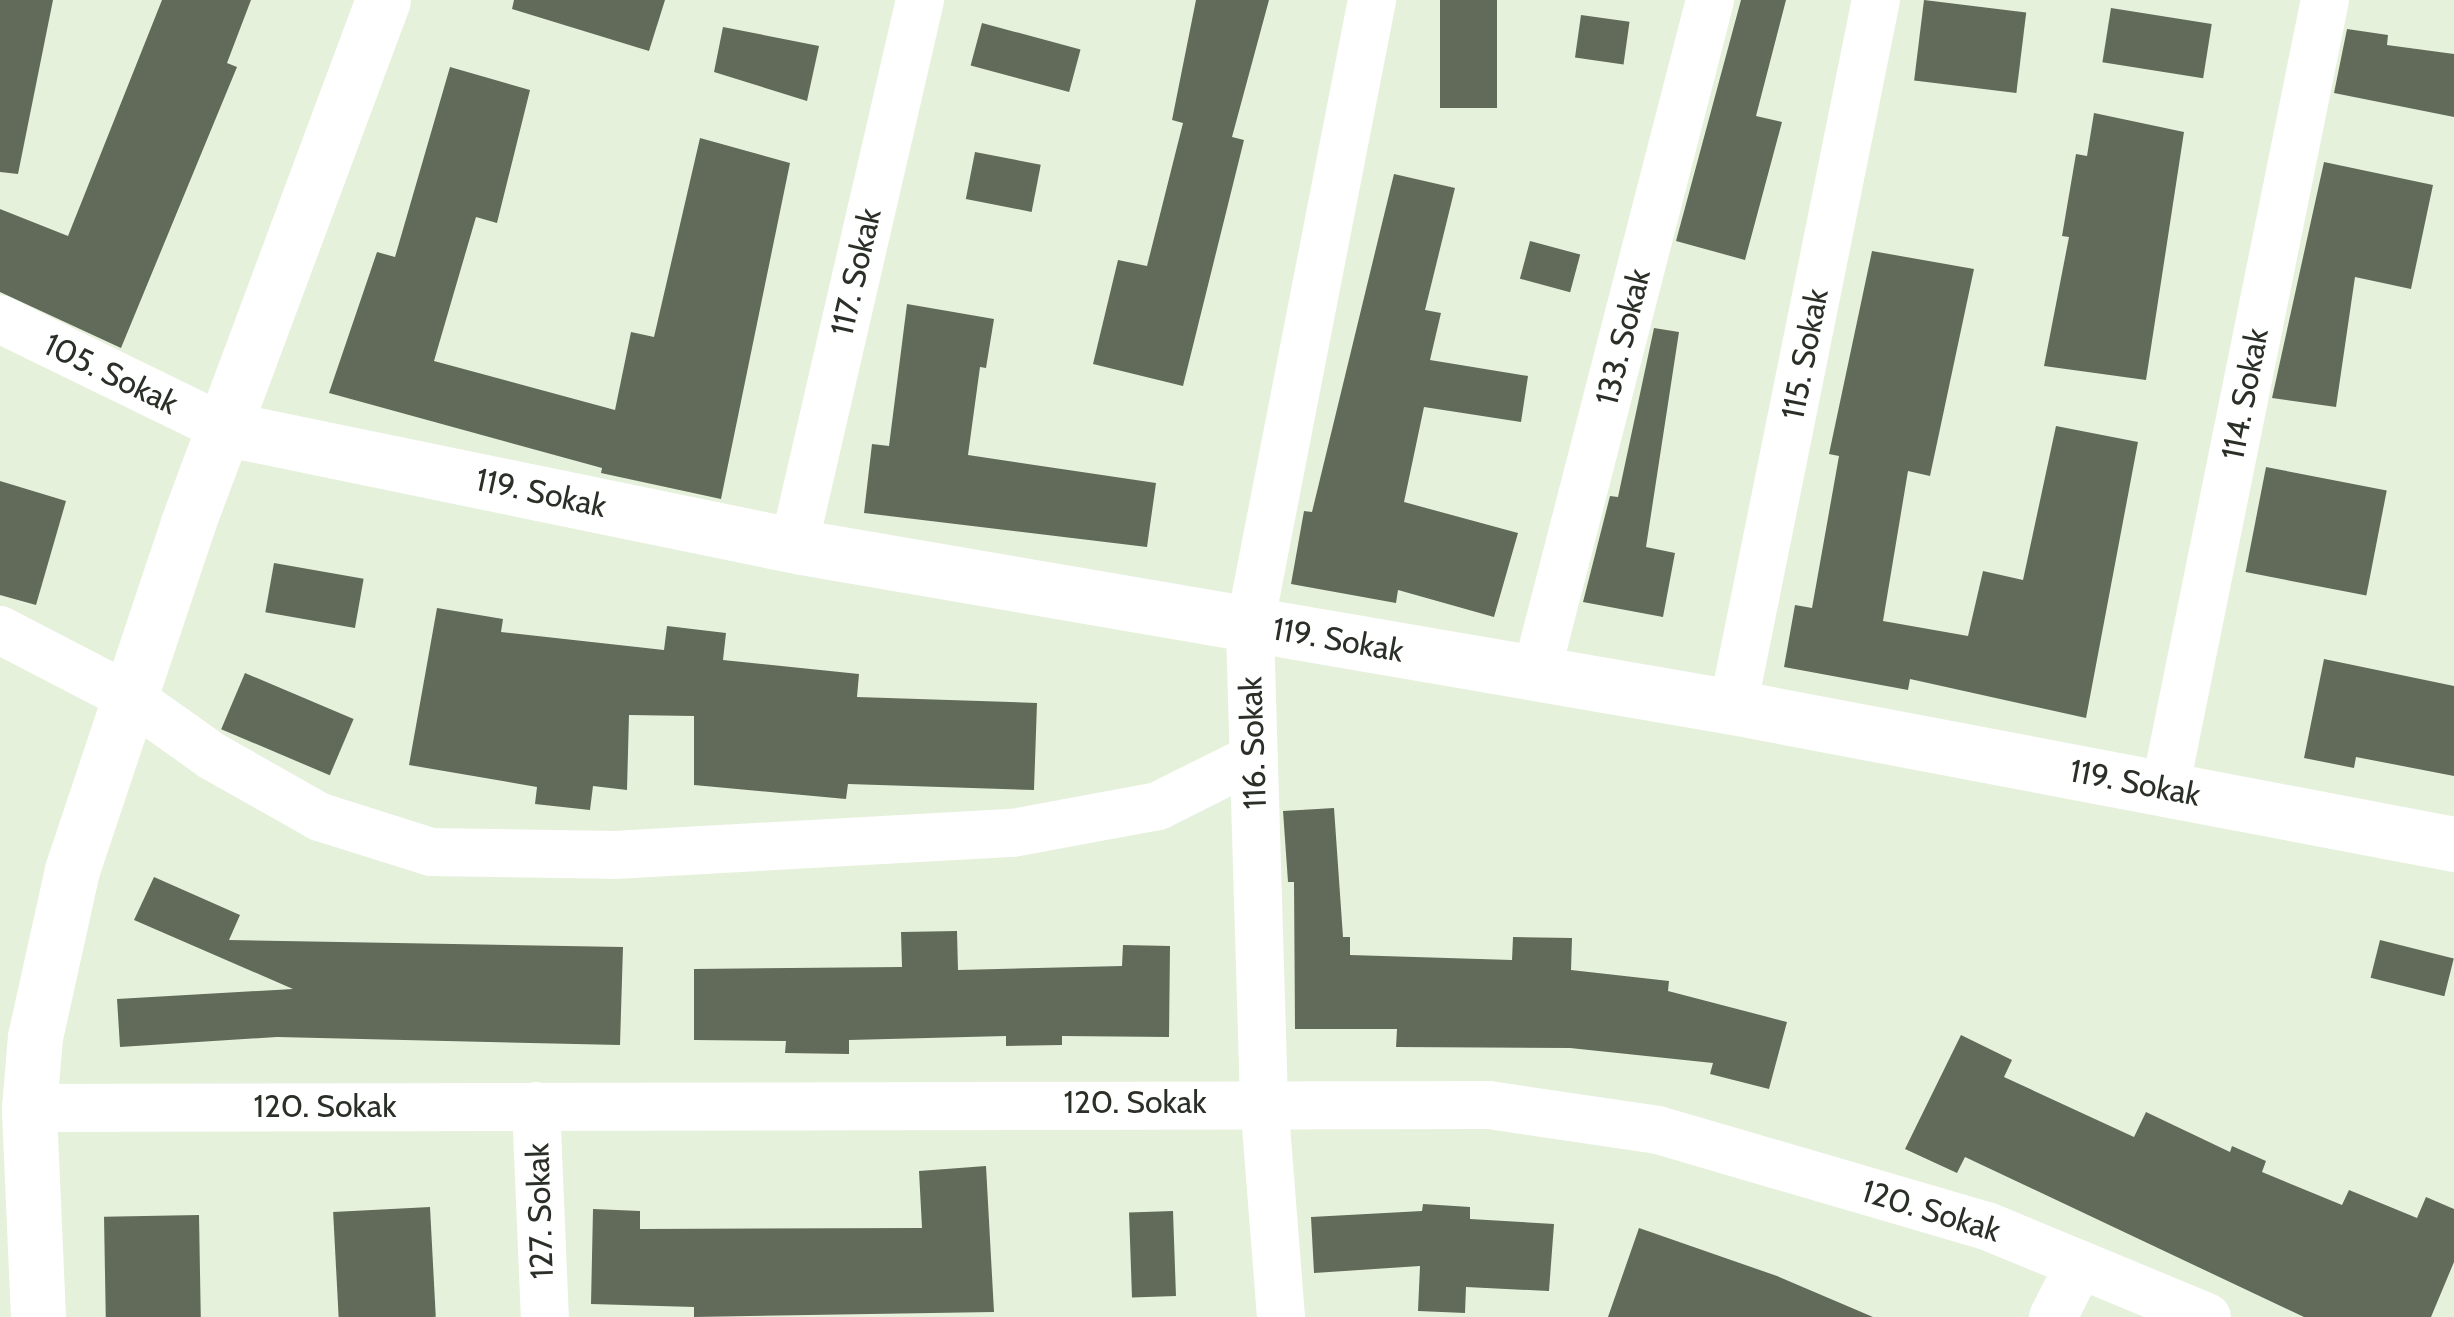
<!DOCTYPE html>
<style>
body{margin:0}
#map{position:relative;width:2454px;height:1317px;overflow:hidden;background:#e6f1dc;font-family:Cabin,sans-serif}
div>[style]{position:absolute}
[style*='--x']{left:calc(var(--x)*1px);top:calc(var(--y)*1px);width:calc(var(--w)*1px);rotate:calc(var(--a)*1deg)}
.building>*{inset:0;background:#626b59;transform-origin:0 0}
.street>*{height:48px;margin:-24px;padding:0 24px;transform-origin:24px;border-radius:24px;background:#fff}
.secondary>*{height:55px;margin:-27.5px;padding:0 27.5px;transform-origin:27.5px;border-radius:27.5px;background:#fff}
span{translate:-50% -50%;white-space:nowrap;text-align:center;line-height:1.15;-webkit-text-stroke:10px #fff;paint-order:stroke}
.street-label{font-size:32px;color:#2a2f27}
</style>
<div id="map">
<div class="building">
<i style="clip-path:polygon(0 0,53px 0,18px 174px,0 172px)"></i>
<i style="clip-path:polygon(162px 0,251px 0,227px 63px,237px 67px,121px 348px,0 292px,0 209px,68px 236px)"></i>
<i style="clip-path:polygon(514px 0,665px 0,649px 51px,512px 9px)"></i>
<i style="clip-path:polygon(1196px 0,1269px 0,1232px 137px,1244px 140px,1183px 386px,1093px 364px,1118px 260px,1147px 266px,1183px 123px,1172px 120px)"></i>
<i style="left:1440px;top:0;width:57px;height:108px"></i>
<i style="clip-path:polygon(1741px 0,1786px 0,1756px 116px,1782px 122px,1745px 260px,1676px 241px)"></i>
<i style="left:1924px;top:0;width:103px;height:81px;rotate:7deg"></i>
<i style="left:2111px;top:8px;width:102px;height:55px;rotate:9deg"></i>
<i style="left:1581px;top:15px;width:49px;height:43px;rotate:8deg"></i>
<i style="left:982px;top:23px;width:102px;height:44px;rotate:15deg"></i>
<i style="clip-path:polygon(723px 27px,819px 46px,807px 101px,714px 72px)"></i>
<i style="clip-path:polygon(2347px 29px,2388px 35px,2387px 45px,2454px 54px,2454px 117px,2334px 93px)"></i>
<i style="clip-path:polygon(450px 67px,530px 90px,497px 223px,476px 217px,434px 361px,615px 410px,631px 332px,654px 337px,700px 138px,790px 163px,721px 499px,601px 473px,602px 468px,329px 393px,377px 252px,395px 257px)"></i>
<i style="clip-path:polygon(2094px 113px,2184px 132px,2146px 380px,2044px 366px,2069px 237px,2062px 236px,2076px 154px,2087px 156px)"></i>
<i style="left:975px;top:152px;width:67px;height:48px;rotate:11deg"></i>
<i style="clip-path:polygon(2324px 162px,2433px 185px,2411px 289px,2355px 277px,2336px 407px,2272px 398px)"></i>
<i style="clip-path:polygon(1394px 174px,1455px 188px,1425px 310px,1441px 313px,1430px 360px,1528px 376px,1521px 422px,1424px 407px,1404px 502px,1518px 533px,1494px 617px,1398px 590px,1396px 603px,1291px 584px,1304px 511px,1312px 512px)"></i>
<i style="left:1530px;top:241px;width:52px;height:39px;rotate:15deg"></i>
<i style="clip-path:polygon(1872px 251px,1974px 269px,1930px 476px,1908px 471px,1883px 621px,1968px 636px,1983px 571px,2023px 580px,2056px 426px,2138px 442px,2086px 718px,1910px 679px,1908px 690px,1784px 667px,1795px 605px,1812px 608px,1839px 456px,1829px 454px)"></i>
<i style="clip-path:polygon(907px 304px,994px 319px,986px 368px,980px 367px,968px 455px,1156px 483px,1147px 547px,864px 513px,872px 444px,889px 446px)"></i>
<i style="clip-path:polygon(1654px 328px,1679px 332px,1646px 547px,1675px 553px,1663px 617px,1583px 602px,1610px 496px,1618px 497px)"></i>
<i style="left:2266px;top:467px;width:123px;height:107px;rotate:11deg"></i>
<i style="clip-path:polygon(0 481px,66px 501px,36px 605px,0 595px)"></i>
<i style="left:274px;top:563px;width:91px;height:50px;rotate:10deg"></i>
<i style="clip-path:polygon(437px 608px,503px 619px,501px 632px,664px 650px,667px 626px,726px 633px,723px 660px,859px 674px,857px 697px,1037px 703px,1034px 790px,848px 784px,846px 799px,694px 785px,694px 716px,629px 715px,627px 790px,593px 786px,590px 810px,535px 804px,537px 787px,409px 765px)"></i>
<i style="clip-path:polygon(2324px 659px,2454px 686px,2454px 776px,2356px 757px,2354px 768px,2304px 758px)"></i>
<i style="left:245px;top:673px;width:118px;height:61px;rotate:23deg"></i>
<i style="clip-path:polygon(1334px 808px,1343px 937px,1350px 937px,1350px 955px,1512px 960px,1513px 937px,1572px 938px,1571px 970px,1669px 981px,1668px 991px,1787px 1022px,1769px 1089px,1710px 1074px,1713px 1063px,1570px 1048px,1396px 1047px,1397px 1029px,1295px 1029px,1294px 882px,1288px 882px,1283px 811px)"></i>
<i style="clip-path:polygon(154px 877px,240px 915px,229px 940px,623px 947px,620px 1045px,277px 1037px,120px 1047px,117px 999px,293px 989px,134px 920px)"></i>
<i style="clip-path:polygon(957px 931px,958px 970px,1122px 966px,1123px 945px,1170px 946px,1169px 1037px,1062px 1036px,1062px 1045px,1006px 1046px,1006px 1036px,849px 1040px,849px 1054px,785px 1053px,786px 1041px,694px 1040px,694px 969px,902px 967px,901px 932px)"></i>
<i style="left:2380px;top:940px;width:76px;height:39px;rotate:14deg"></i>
<i style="clip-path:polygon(1961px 1035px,2012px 1060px,2004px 1077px,2134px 1137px,2146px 1112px,2230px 1152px,2232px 1146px,2266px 1161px,2262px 1172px,2342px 1205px,2349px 1190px,2417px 1218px,2426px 1197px,2454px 1209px,2454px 1262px,2431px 1317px,2304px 1317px,1965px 1157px,1957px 1173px,1905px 1149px)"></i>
<i style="clip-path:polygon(986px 1166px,994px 1312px,694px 1317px,694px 1307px,591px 1304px,593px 1209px,640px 1211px,640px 1229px,922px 1228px,919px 1171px)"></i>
<i style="clip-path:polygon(1423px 1204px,1470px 1207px,1470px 1219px,1554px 1224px,1549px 1291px,1466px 1287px,1465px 1313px,1418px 1311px,1420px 1266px,1314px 1273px,1311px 1217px,1422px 1211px)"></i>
<i style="left:430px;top:1207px;width:110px;height:97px;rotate:87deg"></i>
<i style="left:1173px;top:1211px;width:85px;height:44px;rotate:88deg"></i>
<i style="left:199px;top:1215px;width:102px;height:95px;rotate:89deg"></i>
<i style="clip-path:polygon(1639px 1228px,1777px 1276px,1873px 1317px,1608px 1317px)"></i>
</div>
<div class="street">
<i style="--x:0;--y:319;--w:248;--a:26"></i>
<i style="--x:794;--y:545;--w:559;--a:-76.98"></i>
<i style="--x:0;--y:630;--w:145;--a:27.4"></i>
<i style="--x:129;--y:697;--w:102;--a:35.4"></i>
<i style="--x:212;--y:756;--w:124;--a:29.5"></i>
<i style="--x:320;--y:817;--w:116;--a:17.5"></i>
<i style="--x:431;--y:852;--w:183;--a:0.9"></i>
<i style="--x:614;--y:855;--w:400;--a:-3.2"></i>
<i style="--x:1013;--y:833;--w:147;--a:-10.5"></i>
<i style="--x:1158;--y:806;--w:107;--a:-26.6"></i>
<i style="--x:1536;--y:674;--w:696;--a:-75.52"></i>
<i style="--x:1733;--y:707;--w:721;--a:-78.57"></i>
<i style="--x:2165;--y:789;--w:805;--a:-78.54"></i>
<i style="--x:536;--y:1106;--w:211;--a:87.6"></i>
<i style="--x:29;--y:1108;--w:1460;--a:-0.12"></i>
<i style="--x:1489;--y:1105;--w:171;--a:8.4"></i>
<i style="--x:1658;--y:1130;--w:343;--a:16.3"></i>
<i style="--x:1987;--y:1226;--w:238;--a:22.5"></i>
<i style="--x:1281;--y:1317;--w:216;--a:-94.5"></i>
<i style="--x:1264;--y:1102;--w:477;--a:-91.7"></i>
<i style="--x:1250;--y:625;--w:637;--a:-78.95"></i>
<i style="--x:2053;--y:1317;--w:59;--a:-63"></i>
</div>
<div class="secondary">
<i style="--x:223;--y:428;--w:590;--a:11.63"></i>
<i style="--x:801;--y:547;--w:946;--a:9.74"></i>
<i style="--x:1733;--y:707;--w:734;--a:10.76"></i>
<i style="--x:38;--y:1317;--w:209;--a:-92.5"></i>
<i style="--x:29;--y:1108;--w:71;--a:-85.2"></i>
<i style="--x:35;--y:1037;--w:171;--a:-77.5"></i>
<i style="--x:72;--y:870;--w:366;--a:-71.5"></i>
<i style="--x:188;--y:523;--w:558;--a:-69.55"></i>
</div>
<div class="street-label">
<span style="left:856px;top:272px;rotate:-77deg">117. Sokak</span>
<span style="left:1623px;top:337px;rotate:-76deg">133. Sokak</span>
<span style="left:1805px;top:354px;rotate:-79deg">115. Sokak</span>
<span style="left:111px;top:374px;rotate:26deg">105. Sokak</span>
<span style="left:2245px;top:394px;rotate:-79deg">114. Sokak</span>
<span style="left:541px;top:493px;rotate:12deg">119. Sokak</span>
<span style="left:1338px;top:640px;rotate:10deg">119. Sokak</span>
<span style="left:1253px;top:743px;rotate:-92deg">116. Sokak</span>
<span style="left:2135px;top:783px;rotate:11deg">119. Sokak</span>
<span style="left:1135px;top:1102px">120. Sokak</span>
<span style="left:325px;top:1106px">120. Sokak</span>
<span style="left:540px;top:1211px;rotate:-92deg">127. Sokak</span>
<span style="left:1931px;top:1211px;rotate:17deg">120. Sokak</span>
</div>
</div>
